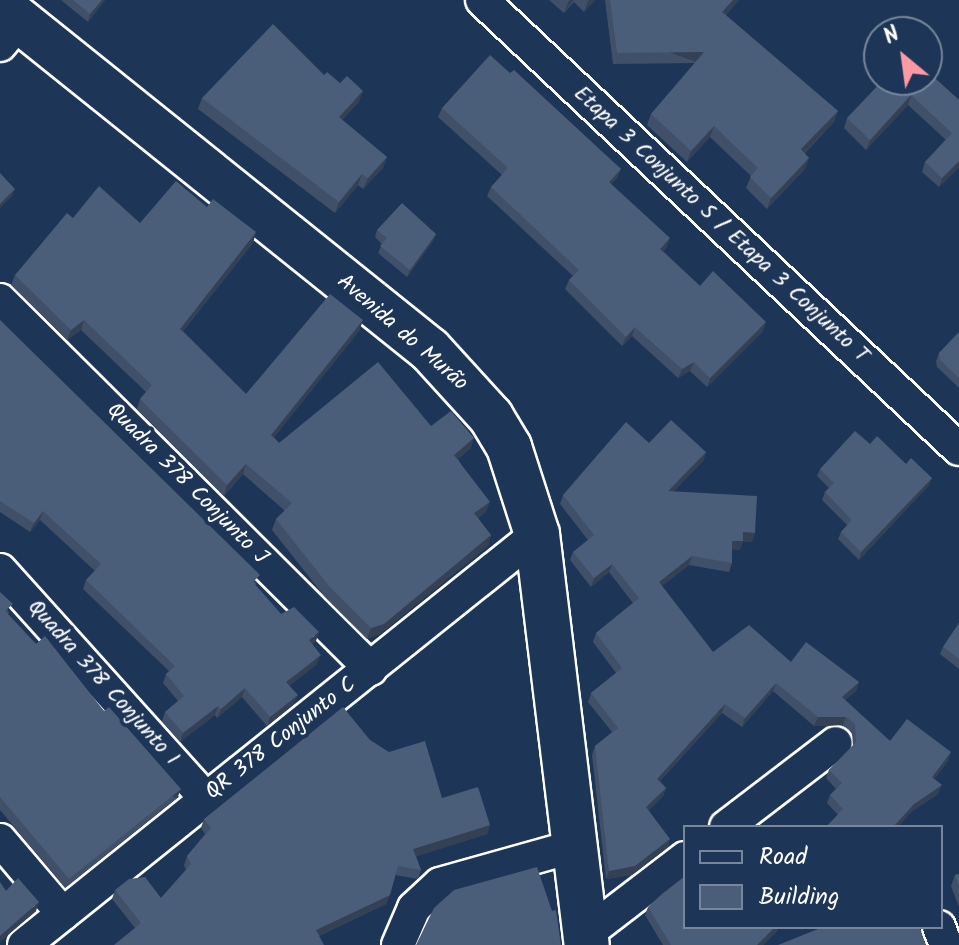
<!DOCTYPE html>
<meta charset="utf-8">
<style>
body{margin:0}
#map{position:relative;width:959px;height:945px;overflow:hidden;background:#1d3557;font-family:Kalam,sans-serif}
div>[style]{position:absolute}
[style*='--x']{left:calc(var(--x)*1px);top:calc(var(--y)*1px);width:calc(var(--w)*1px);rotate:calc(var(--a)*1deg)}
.roads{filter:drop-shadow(2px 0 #fff) drop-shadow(-2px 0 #fff) drop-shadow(0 2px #fff) drop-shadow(0 -2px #fff)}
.street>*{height:32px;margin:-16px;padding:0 16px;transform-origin:16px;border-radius:16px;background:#1d3557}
.secondary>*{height:44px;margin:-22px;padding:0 22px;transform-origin:22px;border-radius:22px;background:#1d3557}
.wall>*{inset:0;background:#405068}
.shaded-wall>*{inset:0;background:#344155;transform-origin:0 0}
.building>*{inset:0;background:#4a5d79}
span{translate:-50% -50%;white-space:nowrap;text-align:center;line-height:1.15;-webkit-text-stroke:8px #1d3557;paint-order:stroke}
.street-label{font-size:22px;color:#fff}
.legend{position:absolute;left:683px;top:825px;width:260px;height:104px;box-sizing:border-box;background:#1d3557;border:2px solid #77869a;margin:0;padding:10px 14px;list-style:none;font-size:24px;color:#fff}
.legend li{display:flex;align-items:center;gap:16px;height:40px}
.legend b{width:40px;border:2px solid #77869a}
.north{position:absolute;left:863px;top:16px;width:80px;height:80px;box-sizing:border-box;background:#1d3557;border:2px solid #77869a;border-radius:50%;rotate:331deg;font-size:22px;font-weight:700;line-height:32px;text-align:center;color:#fff}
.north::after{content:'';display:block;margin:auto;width:28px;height:36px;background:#ff9aa2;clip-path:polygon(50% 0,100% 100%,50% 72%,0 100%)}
</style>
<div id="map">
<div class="roads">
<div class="street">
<i style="--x:482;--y:0;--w:655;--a:43.27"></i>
<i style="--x:0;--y:45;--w:31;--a:-50"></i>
<i style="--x:0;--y:300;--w:523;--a:44.85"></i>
<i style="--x:0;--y:570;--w:307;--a:48"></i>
<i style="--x:726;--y:827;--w:138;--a:-37.4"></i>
<i style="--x:0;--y:840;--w:97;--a:49.6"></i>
<i style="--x:939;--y:927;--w:19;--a:69"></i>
<i style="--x:586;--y:934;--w:125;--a:-37.5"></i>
<i style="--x:24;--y:945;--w:657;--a:-38.7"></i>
<i style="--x:398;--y:945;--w:40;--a:-66.6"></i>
<i style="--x:414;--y:908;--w:35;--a:-43"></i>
<i style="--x:440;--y:884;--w:137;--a:-15.7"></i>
</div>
<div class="secondary">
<i style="--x:0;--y:5;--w:551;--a:38.74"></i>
<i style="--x:430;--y:350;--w:91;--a:47.7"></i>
<i style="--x:491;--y:417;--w:35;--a:59"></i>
<i style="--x:509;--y:447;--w:91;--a:72.2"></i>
<i style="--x:537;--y:534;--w:414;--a:83.1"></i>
</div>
</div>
<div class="wall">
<i style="clip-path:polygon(61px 0,105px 0,88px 22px)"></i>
<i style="clip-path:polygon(549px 0,595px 0,584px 12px,574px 2px,564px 13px)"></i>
<i style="clip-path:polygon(605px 0,739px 0,726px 15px,838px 111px,834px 122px,805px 153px,805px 169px,767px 209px,746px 188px,751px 176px,710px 137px,687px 162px,647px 125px,651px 114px,695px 63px,613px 64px)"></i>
<i style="clip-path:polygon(927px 44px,941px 57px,938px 67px,928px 72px,959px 100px,959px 167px,939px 187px,922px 172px,925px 162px,946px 140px,908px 105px,866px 150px,844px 128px,847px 118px)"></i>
<i style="clip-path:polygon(510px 73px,621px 169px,617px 178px,611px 184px,667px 247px,663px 251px,700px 286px,763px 331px,707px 387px,690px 371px,678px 378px,632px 336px,622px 346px,565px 289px,569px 280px,573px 276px,487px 196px,491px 187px,502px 175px,438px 117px,442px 108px)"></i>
<i style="clip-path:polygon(324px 75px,359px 102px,342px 120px,387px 157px,383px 168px,363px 189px,358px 185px,335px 213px,198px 109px,202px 98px)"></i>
<i style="clip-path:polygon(207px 207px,256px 232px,253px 243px,183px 331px,246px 394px,363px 320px,359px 331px,274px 437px,279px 443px,431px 426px,471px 448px,458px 459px,486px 512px,478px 518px,491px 535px,488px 546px,380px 634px,367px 639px,325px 597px,272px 530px,276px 519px,285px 511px,243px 474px,224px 496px,137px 409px,140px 399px,146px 392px,81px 330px,67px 340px,11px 285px,15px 275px,73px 218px,140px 223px)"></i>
<i style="clip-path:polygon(377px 230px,436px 234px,433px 241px,407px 277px,378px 253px,382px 244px,375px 237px)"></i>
<i style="clip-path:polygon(0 320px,257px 584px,255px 585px,281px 614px,316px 641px,312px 644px,317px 664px,289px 686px,294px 704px,267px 726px,242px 697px,217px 718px,215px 715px,180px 742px,162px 721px,165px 712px,178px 701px,163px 683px,166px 674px,169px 671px,83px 589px,86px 580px,95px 571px,40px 520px,30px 532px,0 512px)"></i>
<i style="clip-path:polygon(959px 332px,959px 388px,937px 367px,936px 361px,939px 353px)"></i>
<i style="clip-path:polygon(649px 443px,706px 452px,703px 461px,673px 492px,752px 542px,743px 541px,740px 550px,732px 549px,732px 563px,729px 572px,689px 565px,662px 586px,713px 652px,791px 662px,859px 682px,856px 691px,845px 700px,890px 741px,948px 761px,934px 779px,938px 794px,911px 812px,898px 827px,826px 827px,838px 815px,827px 803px,830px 795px,836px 789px,826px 778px,829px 770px,853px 746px,852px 732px,843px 725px,814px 726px,773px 691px,742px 727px,722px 713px,660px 781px,666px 788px,663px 796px,648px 811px,670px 839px,667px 848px,632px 875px,606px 879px,592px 755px,595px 746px,612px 732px,588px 702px,591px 693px,616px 673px,593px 642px,596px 633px,633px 603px,609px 572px,591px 587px,570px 560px,573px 552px,588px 540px,560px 504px,563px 495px)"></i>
<i style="clip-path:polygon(870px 444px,932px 478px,929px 485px,859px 560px,838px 539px,841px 532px,847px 525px,822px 500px,825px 492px,829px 488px,817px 476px,820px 469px)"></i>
<i style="clip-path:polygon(0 592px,9px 613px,8px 614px,36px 644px,104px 711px,181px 789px,177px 798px,65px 888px,0 810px)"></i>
<i style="clip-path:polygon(959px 623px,959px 669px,940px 654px,943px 647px)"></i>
<i style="clip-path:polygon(370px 740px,442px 798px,490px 825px,487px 834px,416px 856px,421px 870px,418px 879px,395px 875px,386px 904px,319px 936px,135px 928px,112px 899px,115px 890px,161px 898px,186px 870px,184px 865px,187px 856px,205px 834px,201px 828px,204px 819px)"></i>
<i style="clip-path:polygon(959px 874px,959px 907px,951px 886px,955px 875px)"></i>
<i style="clip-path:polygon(648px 907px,777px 931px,763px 945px,663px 945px,645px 915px)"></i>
</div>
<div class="shaded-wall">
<i style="clip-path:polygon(102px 0,105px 0,88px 22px,90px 14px)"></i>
<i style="clip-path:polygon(570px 0,574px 0,564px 13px,568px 2px)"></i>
<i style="clip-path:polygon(589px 0,595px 0,584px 12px,588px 1px)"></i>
<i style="clip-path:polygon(733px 0,739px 0,718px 23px,722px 12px)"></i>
<i style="left:704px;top:52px;width:12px;height:87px;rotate:110deg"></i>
<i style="clip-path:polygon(941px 57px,938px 67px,927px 72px,927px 65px)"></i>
<i style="clip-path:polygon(363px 91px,359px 102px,335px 128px,339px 117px)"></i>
<i style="clip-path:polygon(911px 95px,908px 105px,866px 150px,870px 140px)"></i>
<i style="clip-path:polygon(838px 111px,834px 122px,797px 160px,801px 149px)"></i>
<i style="clip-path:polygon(714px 126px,710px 137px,687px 162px,691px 151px)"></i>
<i style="clip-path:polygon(387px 157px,383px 168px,363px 189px,368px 178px)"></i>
<i style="clip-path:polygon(809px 158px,805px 169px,767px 209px,771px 198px)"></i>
<i style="clip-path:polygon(959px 161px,959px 167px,939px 187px,942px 178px)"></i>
<i style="clip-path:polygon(621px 169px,617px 178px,605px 191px,609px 182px)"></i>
<i style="clip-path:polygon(362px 174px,358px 185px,335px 213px,339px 202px)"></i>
<i style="clip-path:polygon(15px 189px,12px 196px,0 208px,0 204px)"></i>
<i style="clip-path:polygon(256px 232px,253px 243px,176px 339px,180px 329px)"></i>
<i style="clip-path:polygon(436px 234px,433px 241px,407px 277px,410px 270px)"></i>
<i style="clip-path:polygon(670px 238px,667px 247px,657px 258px,660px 249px)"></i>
<i style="clip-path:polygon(84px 320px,81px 330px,67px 340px,71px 330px)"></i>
<i style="clip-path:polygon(363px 320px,359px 331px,268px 445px,271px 435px)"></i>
<i style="clip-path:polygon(766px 322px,763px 331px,707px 387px,710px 378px)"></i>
<i style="clip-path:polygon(635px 327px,632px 336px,622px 346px,626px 337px)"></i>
<i style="clip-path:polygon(694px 362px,690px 371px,678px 378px,682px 369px)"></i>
<i style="clip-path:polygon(474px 438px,471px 448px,451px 465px,454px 455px)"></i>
<i style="clip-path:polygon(706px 452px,703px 461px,665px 500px,668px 491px)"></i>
<i style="clip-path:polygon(246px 464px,243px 474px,224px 496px,227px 485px)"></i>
<i style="clip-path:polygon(932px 478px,929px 485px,859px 560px,861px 552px)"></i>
<i style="clip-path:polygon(490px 502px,486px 512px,470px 523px,474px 513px)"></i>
<i style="clip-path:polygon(43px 511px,40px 520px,30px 532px,34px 523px)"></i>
<i style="clip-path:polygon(743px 532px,755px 533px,752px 542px,740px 541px)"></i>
<i style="clip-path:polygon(491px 535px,488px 546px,380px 634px,367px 639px,371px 628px)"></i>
<i style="clip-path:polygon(732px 541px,743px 541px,740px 550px,729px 549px)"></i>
<i style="clip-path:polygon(692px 556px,689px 565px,656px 591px,659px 582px)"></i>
<i style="clip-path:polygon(612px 564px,609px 572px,591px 587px,594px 578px)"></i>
<i style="clip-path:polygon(319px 632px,316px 641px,305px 649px,309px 640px)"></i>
<i style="clip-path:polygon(321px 655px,317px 664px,283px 691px,286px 682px)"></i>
<i style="clip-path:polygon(859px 682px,856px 691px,839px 705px,842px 697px)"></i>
<i style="clip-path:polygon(776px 683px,773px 691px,742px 727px,745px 718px)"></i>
<i style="clip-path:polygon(245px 688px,242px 697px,217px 718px,221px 709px)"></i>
<i style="clip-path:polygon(298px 695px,294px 704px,267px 726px,270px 717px)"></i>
<i style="clip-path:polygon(725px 704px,722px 713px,654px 787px,657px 779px)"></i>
<i style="clip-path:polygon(218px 706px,215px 715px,180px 742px,183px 733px)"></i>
<i style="clip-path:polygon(818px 717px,846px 717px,843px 725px,814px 726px)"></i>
<i style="clip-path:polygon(951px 752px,948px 761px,929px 786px,932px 777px)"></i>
<i style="clip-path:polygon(942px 785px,938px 794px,911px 812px,898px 827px,893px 827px,914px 804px)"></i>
<i style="clip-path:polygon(666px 788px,663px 796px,643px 816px,646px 807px)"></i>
<i style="left:181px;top:789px;width:10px;height:144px;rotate:114deg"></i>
<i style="clip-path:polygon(490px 825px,487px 834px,409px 859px,413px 849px)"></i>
<i style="clip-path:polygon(670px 839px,667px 848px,632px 875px,606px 879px,609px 871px)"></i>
<i style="clip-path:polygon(390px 895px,386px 904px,312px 939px,316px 930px)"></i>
<i style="clip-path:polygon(39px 902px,36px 911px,0 942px,0 936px)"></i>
<i style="clip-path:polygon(775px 927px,778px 927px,777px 931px,763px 945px,757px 945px)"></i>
</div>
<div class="building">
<i style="clip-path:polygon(73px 0,102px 0,90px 14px)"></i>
<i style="clip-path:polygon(610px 0,733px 0,722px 12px,838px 111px,801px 149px,809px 158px,771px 198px,750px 177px,758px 168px,714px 126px,691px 151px,651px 114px,704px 52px,617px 53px)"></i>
<i style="clip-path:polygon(273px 24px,324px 75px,327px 72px,340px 83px,347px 76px,363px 91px,339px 117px,387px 157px,368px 178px,362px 174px,339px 202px,202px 98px)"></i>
<i style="clip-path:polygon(927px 44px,941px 57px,927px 65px)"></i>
<i style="clip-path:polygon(490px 55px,510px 73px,514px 70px,621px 169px,609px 182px,670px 238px,660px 249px,700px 286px,713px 271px,766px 322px,710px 378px,694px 362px,682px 369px,635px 327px,626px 337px,569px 280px,579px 270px,491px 187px,508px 168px,442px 108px)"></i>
<i style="clip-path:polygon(927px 71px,959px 100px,959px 161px,942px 178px,925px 162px,952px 133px,911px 95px,870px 140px,847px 118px,883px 80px,927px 80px)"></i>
<i style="clip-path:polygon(0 173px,15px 189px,0 204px)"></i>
<i style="clip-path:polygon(176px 181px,207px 207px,213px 199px,256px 232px,180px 329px,246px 394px,330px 294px,363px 320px,271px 435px,279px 443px,378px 362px,431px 426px,451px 411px,474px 438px,454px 455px,490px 502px,474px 513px,491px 535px,384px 624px,371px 628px,329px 586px,276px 519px,292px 503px,246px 464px,227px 485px,140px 399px,152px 385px,84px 320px,71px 330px,15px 275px,67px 213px,73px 218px,99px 186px,140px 223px)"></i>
<i style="clip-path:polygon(402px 203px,436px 234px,410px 270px,380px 246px,387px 238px,377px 230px)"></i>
<i style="clip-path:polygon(0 320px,260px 575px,253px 582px,281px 614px,294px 607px,319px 632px,309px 640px,321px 655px,286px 682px,298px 695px,270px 717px,245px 688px,221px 709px,218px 706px,183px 733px,165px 712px,184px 696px,166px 674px,175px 666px,86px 580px,101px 564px,43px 511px,34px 523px,0 501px)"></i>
<i style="clip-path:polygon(959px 332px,959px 378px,940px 360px,939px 353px)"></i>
<i style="clip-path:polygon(671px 420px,706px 452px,668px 491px,757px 496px,755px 533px,743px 532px,743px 541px,732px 541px,732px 563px,692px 556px,659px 582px,713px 652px,749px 625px,791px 662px,806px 642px,859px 682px,842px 697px,890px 741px,907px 719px,951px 752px,932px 777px,942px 785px,914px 804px,893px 827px,826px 827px,843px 809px,830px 795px,842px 783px,829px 770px,856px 742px,855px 724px,846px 717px,818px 717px,776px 683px,745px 718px,725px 704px,657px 779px,666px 788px,646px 807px,670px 839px,635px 866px,609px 871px,595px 746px,618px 728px,591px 693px,622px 668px,596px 633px,639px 598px,612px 564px,594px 578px,573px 552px,594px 535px,563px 495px,626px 422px,649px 443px)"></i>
<i style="clip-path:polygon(855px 431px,870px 444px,877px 436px,906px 464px,911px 458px,932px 478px,861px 552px,841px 532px,852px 520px,825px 492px,834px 483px,820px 469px)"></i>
<i style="clip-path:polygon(0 592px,13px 604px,5px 611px,36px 644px,45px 636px,104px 711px,109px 707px,181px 789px,69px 879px,0 797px)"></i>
<i style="clip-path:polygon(959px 623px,959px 659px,943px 647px)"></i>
<i style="clip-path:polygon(343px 707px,370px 740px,389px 752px,425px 741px,442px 798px,478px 787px,490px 825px,413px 849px,421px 870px,398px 866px,390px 895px,316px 930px,324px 945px,114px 945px,141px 923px,115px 890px,129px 879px,145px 877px,161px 898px,191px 864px,187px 856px,211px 828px,204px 819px)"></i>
<i style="clip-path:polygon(537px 867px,552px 911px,556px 910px,561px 945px,416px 945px,434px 908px,454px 890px)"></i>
<i style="clip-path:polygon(959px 874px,959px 886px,955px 875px)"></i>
<i style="clip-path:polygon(685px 876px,685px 927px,775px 927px,757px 945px,671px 945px,648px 907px,662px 894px)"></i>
<i style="clip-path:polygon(18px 878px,39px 902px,0 936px,0 882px,6px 891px)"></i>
<i style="clip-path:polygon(823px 927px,919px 927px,926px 945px,778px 945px)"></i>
</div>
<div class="street-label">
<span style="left:721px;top:225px;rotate:43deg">Etapa 3 Conjunto S / Etapa 3 Conjunto T</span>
<span style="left:402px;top:333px;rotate:41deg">Avenida do Murão</span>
<span style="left:187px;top:484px;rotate:45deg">Quadra 378 Conjunto J</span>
<span style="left:103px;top:683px;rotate:48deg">Quadra 378 Conjunto I</span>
<span style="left:281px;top:739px;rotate:-38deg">QR 378 Conjunto C</span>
</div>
<ul class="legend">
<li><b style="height:10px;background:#1d3557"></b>Road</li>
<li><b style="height:22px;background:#4a5d79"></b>Building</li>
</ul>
<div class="north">N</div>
</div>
